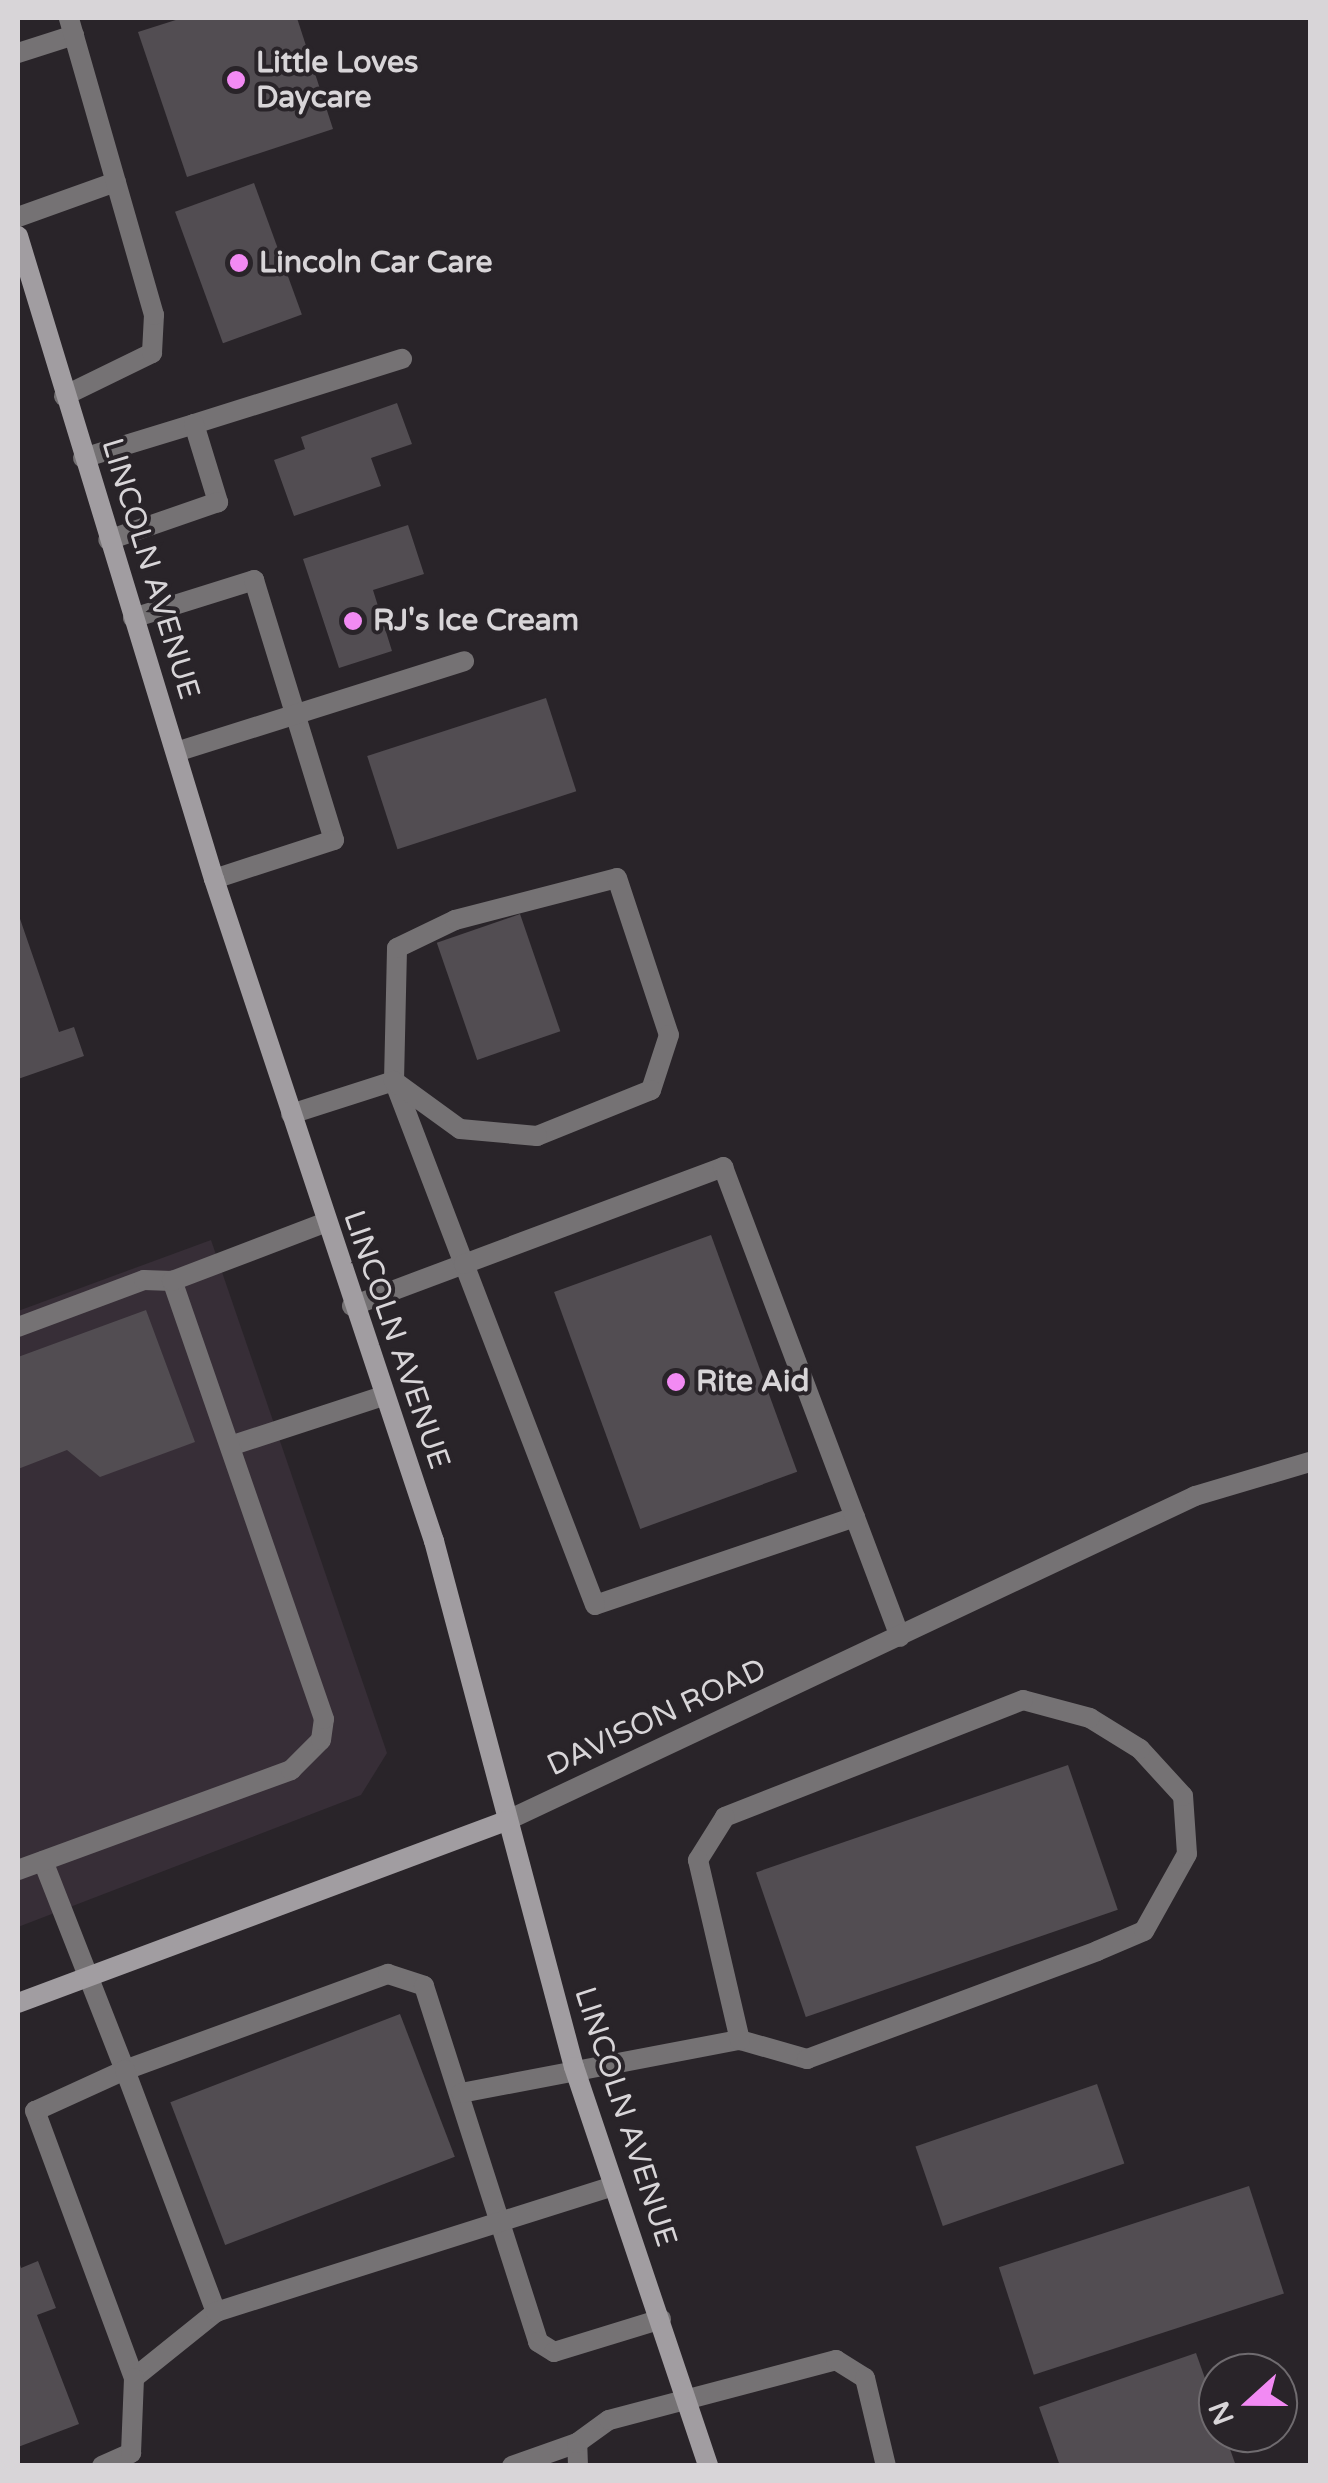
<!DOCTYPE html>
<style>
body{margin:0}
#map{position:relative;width:1328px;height:2483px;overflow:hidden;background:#292429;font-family:"Varela Round",sans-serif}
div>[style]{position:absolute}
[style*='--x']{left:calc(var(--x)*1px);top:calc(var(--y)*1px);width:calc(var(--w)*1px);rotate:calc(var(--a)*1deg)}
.built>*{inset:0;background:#372e37}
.building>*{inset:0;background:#524d52;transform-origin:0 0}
.lane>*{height:20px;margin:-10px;padding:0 10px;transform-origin:10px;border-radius:10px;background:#757274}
.street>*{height:20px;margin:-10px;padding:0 10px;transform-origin:10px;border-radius:10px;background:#757274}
.secondary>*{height:20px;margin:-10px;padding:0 10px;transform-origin:10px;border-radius:10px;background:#a19da1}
.dots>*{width:28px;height:28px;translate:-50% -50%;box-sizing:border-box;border:5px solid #292429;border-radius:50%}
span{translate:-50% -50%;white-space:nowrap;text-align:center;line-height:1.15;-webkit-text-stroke:8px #292429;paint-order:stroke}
.poi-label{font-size:30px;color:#d8d5d8;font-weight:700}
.left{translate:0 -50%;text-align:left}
.street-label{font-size:30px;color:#d8d5d8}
.frame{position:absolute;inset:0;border:20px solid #d8d5d8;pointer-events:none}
.north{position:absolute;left:1198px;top:2353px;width:100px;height:100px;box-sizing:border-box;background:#292429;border:2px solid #6f6b6f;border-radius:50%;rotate:249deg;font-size:28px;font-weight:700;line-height:40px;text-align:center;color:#d8d5d8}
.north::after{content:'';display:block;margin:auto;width:35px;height:45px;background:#f28af3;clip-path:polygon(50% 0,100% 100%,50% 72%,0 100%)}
</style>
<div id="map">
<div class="built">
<i style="clip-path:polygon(211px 1240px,387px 1753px,361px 1795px,18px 1927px,18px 1311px)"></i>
</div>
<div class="building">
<i style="clip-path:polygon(182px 18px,297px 18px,333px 129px,187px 177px,138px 32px)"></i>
<i style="left:254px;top:183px;width:140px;height:84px;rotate:70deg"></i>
<i style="clip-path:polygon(397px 403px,412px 444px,371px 458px,381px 486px,294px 516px,274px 460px,305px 449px,301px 437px)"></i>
<i style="clip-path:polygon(408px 525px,424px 574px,373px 590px,392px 651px,339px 668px,303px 559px)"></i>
<i style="left:546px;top:698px;width:98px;height:188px;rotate:72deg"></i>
<i style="clip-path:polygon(18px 913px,59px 1032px,74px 1027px,84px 1056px,18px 1079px)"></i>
<i style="left:520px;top:914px;width:124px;height:88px;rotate:71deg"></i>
<i style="left:711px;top:1235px;width:252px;height:167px;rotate:70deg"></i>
<i style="clip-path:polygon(146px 1310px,195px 1442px,100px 1477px,67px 1450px,18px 1469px,18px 1357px)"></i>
<i style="left:1068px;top:1765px;width:153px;height:330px;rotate:71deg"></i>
<i style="left:400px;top:2014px;width:153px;height:246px;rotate:69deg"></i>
<i style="left:1097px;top:2084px;width:84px;height:192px;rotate:71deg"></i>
<i style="left:1249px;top:2186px;width:113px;height:263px;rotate:72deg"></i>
<i style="clip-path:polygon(18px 2258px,21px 2268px,38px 2261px,56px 2308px,37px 2315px,79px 2424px,18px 2447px)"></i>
<i style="clip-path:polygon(1196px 2353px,1236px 2466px,1060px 2466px,1039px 2407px)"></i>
</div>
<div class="lane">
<i style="--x:18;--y:53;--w:59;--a:-17.8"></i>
<i style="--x:18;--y:217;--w:104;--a:-19.7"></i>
<i style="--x:64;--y:396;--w:98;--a:-26"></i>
<i style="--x:152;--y:353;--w:38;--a:-87"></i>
<i style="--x:154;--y:315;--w:309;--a:-106"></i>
<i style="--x:194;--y:424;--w:218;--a:-17.4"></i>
<i style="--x:83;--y:458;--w:116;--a:-17"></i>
<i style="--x:194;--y:424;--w:82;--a:72.9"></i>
<i style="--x:218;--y:502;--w:116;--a:160.9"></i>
<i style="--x:133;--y:618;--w:127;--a:-17.4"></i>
<i style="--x:254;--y:580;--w:272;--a:72.9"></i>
<i style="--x:334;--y:840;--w:126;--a:162"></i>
<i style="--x:176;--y:752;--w:302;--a:-17.5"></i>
<i style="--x:291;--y:1114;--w:108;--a:-17.8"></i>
<i style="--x:352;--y:1306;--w:120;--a:-20.6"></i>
<i style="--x:464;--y:1264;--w:196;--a:-110.9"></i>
<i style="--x:394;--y:1081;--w:133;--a:-88.7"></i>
<i style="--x:397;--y:948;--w:64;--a:-25.8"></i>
<i style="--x:455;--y:920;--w:167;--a:-14.5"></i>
<i style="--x:617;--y:878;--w:165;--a:71.7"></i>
<i style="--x:669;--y:1035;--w:58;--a:108.1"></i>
<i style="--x:651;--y:1090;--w:123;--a:158"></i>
<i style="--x:537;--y:1136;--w:77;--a:-174.8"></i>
<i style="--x:460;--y:1129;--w:82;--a:-144"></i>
<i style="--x:18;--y:1327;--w:134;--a:-20.5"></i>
<i style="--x:144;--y:1280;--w:28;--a:2"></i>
<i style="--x:230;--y:1446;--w:161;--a:-18.1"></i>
<i style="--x:855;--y:1517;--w:274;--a:161.3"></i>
<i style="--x:595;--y:1605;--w:365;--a:-111"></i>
<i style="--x:464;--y:1264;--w:277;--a:-20.5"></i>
<i style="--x:723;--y:1167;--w:502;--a:69.36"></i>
<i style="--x:43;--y:1861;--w:225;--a:68.6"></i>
<i style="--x:125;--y:2070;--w:280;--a:-20.1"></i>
<i style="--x:388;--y:1974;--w:38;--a:18"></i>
<i style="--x:424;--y:1986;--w:374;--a:72.2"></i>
<i style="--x:538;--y:2342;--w:19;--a:32"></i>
<i style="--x:554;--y:2352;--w:112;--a:-17.1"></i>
<i style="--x:18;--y:1870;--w:291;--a:-20.1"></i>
<i style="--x:291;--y:1770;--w:42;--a:-45"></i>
<i style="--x:321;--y:1740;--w:21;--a:-82"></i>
<i style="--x:324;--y:1719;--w:464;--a:-109.1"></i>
<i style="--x:172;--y:1281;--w:163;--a:-20.9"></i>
<i style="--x:461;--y:2093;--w:284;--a:-10.8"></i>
<i style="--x:740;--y:2040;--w:70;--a:15.8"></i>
<i style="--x:807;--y:2059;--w:309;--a:-20.4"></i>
<i style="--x:1097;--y:1951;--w:51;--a:-23.1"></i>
<i style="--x:1144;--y:1931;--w:88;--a:-60.8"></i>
<i style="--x:1187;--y:1854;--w:58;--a:-93.9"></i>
<i style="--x:1183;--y:1796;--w:64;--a:-132.5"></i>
<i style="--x:1140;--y:1749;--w:59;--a:-148.2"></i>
<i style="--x:1090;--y:1718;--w:69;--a:-165"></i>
<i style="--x:1023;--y:1700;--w:320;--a:158.6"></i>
<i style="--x:725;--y:1817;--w:51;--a:122.1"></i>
<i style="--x:698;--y:1860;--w:185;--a:76.9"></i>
<i style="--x:216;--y:2312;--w:105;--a:141.2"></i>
<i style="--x:134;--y:2378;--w:285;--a:-110.3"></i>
<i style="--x:35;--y:2111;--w:99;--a:-24.5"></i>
<i style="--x:125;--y:2070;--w:259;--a:69.4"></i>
<i style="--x:216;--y:2312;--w:417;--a:-17.6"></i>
<i style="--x:102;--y:2466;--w:32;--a:-24"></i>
<i style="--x:131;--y:2453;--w:75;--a:-87.7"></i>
<i style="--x:512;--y:2466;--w:69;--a:-19.5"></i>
<i style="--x:578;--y:2466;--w:23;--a:-92"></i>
<i style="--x:577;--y:2443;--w:39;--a:-36"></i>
<i style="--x:609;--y:2420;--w:235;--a:-14.8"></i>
<i style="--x:836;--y:2360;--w:34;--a:32"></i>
<i style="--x:865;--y:2378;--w:90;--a:76.6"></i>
</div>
<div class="street">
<i style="--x:506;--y:1821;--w:762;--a:-25.25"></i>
<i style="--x:1195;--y:1496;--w:120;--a:-16.5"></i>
</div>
<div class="secondary">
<i style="--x:18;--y:236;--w:672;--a:73.05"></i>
<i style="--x:214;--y:879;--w:698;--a:71.62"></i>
<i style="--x:434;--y:1541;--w:544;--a:75.1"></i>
<i style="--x:574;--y:2067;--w:421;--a:71.4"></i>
<i style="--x:18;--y:2003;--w:521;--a:-20.45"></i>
</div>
<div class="dots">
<i style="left:236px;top:80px;background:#f28af3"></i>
<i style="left:239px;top:263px;background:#f28af3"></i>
<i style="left:353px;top:621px;background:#f28af3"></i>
<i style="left:676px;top:1382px;background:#f28af3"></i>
</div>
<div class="poi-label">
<span class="left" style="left:256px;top:80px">Little Loves<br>Daycare</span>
<span class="left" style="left:259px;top:263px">Lincoln Car Care</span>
<span class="left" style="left:373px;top:621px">RJ's Ice Cream</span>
<span class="left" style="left:696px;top:1382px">Rite Aid</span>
</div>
<div class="street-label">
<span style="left:150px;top:569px;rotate:73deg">LINCOLN AVENUE</span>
<span style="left:396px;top:1340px;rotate:71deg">LINCOLN AVENUE</span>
<span style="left:657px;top:1718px;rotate:-25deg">DAVISON ROAD</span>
<span style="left:625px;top:2117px;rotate:72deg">LINCOLN AVENUE</span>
</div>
<div class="frame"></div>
<div class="north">N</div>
</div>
